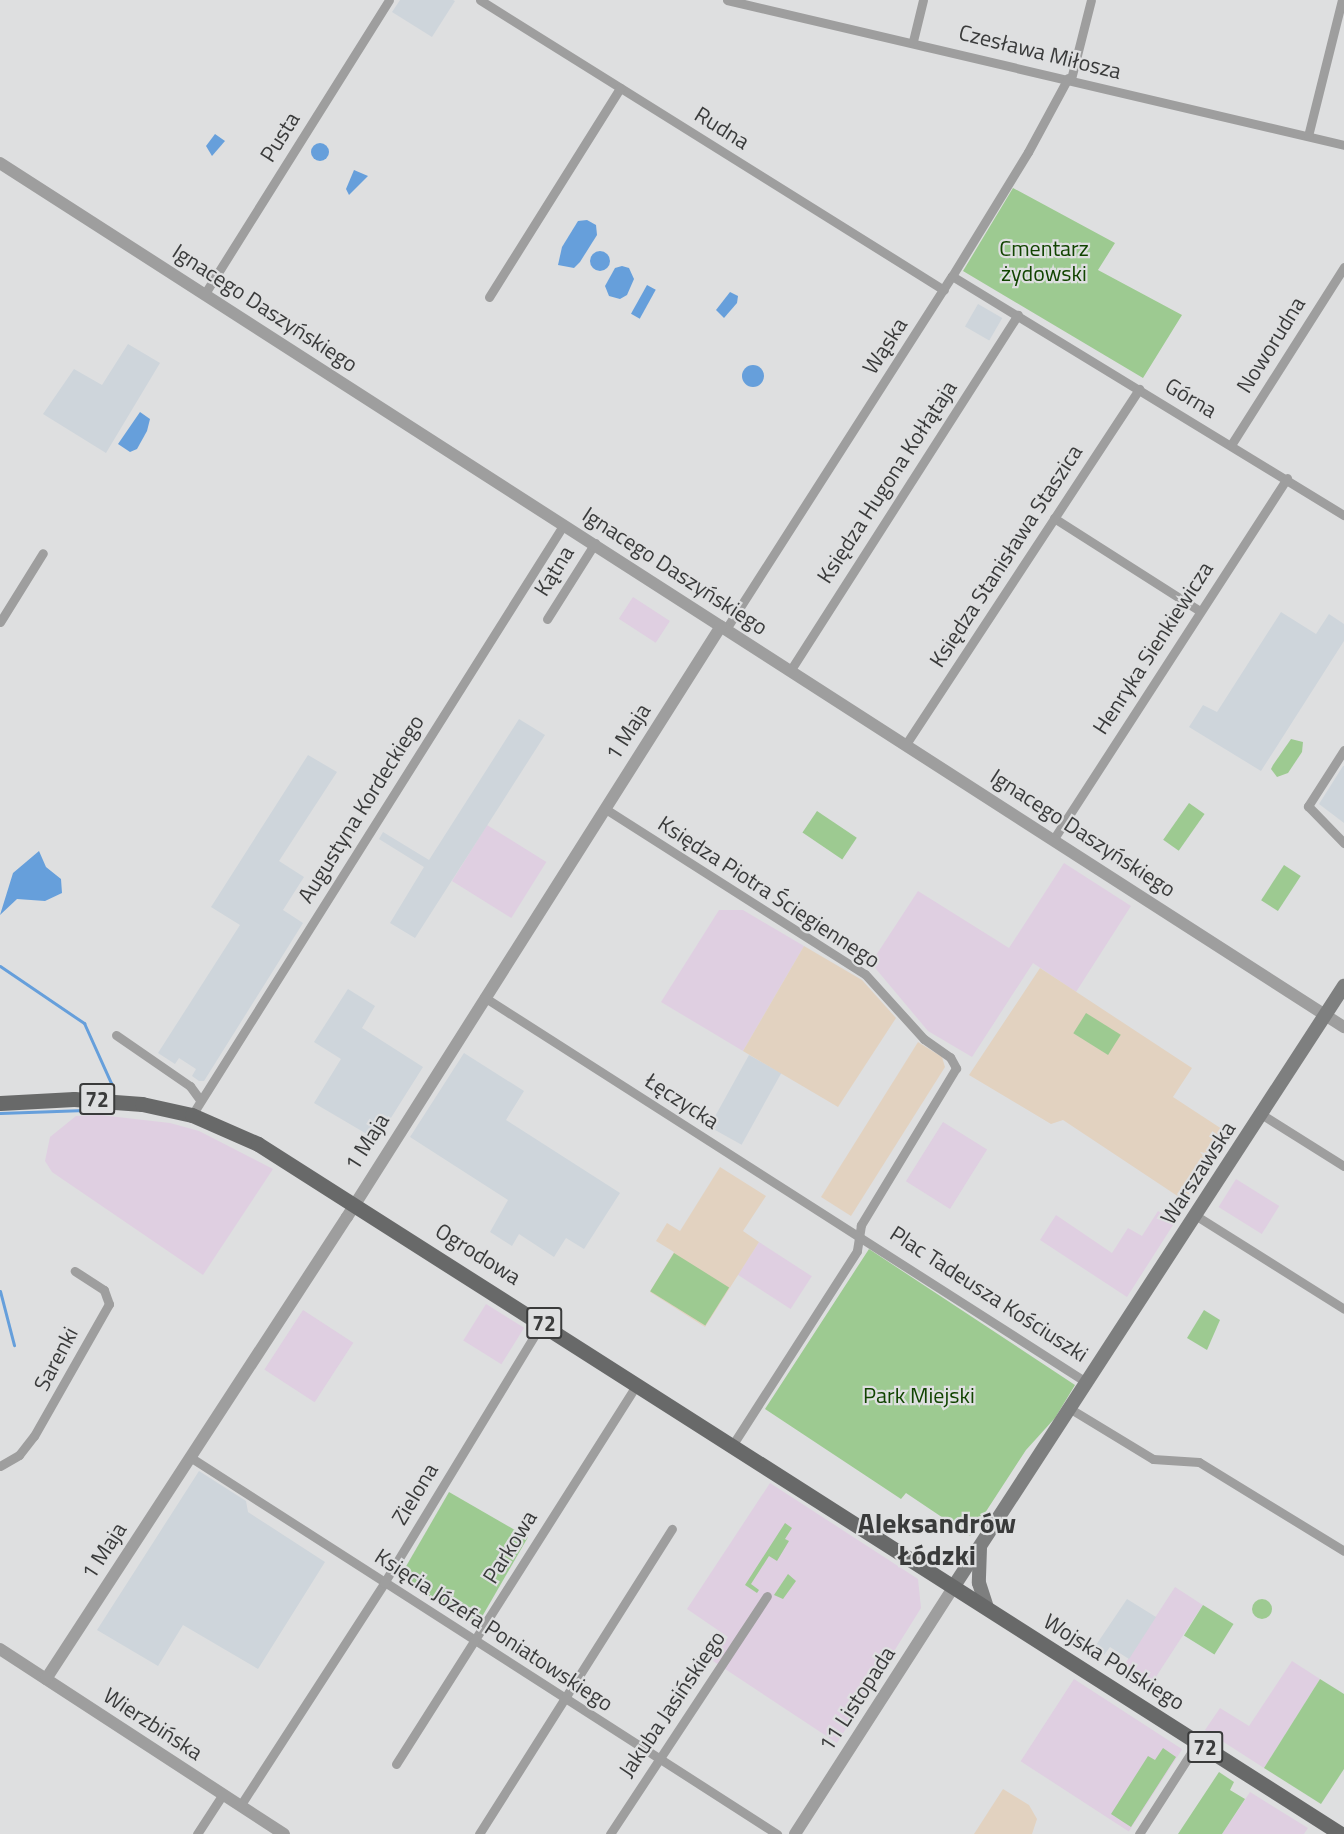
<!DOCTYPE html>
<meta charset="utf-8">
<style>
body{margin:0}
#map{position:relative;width:1344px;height:1834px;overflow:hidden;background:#dedfe0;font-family:"Titillium Web",sans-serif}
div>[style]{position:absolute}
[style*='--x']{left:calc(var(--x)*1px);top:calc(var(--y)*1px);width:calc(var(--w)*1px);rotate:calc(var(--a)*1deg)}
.commercial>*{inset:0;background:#dfcfe1;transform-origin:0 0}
.built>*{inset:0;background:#ced5db;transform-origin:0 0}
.education>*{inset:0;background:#e2d2c0}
.green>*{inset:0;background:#9dca91;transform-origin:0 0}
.round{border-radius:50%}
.water>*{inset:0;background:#669fdb;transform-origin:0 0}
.stream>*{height:3px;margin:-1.5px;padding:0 1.5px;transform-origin:1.5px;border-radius:1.5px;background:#669fdb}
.minor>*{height:9px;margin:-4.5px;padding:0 4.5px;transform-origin:4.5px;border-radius:4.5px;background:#9e9e9e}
.tertiary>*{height:12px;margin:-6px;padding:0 6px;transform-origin:6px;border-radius:6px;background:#9e9e9e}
.secondary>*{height:14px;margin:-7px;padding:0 7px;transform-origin:7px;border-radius:7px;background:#7e7f7f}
.primary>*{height:15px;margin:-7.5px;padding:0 7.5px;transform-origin:7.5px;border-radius:7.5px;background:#686969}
span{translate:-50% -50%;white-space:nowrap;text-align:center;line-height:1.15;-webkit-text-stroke:4.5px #dedfe0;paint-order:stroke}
.shield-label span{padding:2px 4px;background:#dedfe0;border:2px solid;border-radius:4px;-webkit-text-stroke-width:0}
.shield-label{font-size:21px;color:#3a3b3b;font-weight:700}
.street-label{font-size:22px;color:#3a3b3b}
.park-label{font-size:22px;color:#140}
.district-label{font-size:28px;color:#3a3b3b;font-weight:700}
</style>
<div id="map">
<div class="commercial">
<i style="left:633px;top:597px;width:44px;height:26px;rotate:33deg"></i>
<i style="left:487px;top:825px;width:70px;height:66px;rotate:32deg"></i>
<i style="clip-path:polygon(1064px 863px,1131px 906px,1076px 992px,1033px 963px,972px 1057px,928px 1031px,871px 963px,918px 891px,1009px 948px)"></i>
<i style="clip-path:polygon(719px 910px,743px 910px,804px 946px,743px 1051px,661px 1002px)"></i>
<i style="clip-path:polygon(100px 1115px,170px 1123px,199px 1131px,273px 1169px,203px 1275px,52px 1172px,45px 1161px,50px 1137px,76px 1116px)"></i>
<i style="left:943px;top:1122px;width:52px;height:70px;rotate:32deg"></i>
<i style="left:1236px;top:1179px;width:51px;height:33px;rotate:32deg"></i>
<i style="clip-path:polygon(1158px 1211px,1175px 1222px,1127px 1297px,1040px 1240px,1056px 1215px,1112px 1253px,1128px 1228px,1142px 1236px)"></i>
<i style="left:759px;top:1242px;width:63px;height:39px;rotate:33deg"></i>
<i style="left:486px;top:1304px;width:45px;height:43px;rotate:32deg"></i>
<i style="left:303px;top:1310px;width:60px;height:71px;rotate:33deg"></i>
<i style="clip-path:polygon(770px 1483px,918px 1579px,921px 1608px,837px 1743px,713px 1661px,728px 1637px,687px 1609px)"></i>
<i style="left:1175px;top:1587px;width:33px;height:94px;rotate:33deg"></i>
<i style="clip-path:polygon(1292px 1661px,1320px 1679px,1264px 1768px,1205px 1730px,1220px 1708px,1249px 1726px)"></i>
<i style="left:1074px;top:1679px;width:129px;height:98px;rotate:33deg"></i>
<i style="clip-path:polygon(1250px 1792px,1308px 1828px,1304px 1834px,1222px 1834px)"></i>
</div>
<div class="built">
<i style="clip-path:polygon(400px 0,453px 0,455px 1px,432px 37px,392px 12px)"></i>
<i style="left:978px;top:304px;width:28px;height:26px;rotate:30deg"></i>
<i style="clip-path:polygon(128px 344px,160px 363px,106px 453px,43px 414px,74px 369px,102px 385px)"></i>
<i style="clip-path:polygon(1281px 612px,1316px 634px,1329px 614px,1344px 624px,1344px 641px,1261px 771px,1189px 727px,1203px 705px,1217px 712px)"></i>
<i style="clip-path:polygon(519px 719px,545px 735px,415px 938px,390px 923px,424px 867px,379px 839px,383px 832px,429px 860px)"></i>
<i style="clip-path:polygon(308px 755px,337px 772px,279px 861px,304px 877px,283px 910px,303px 923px,204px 1081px,199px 1081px,192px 1076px,196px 1069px,179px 1058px,175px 1064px,158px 1053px,240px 925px,211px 907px)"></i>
<i style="clip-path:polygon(1343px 766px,1344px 766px,1344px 823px,1319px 804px)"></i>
<i style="clip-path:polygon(348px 989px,375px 1006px,362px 1028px,423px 1067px,377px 1140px,314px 1103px,341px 1059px,314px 1042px)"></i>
<i style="clip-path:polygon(464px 1053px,524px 1091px,506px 1120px,620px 1193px,584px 1249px,566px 1238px,554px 1257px,519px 1234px,512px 1246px,490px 1232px,508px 1200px,410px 1137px)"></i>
<i style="left:749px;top:1055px;width:37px;height:82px;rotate:29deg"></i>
<i style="clip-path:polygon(199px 1471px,246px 1501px,248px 1512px,325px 1562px,258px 1669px,183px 1625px,158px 1666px,97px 1630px)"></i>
<i style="clip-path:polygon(1127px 1599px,1156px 1617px,1129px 1659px,1110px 1647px,1104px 1655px,1094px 1648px)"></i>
</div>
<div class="education">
<i style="clip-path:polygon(804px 946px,862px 980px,896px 1018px,838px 1107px,743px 1051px)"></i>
<i style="clip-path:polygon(1040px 968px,1192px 1068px,1173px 1097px,1228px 1133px,1185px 1201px,1063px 1120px,1051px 1124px,969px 1075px)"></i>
<i style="clip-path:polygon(918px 1042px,942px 1057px,945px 1067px,851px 1216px,821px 1197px)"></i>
<i style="clip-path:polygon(720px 1167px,766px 1196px,743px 1231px,759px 1242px,705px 1327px,650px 1292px,674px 1252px,656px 1241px,667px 1223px,680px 1231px)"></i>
<i style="clip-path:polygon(1003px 1789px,1029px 1805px,1037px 1819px,1032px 1834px,974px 1834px)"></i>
</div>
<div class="green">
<i style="clip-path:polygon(1013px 188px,1115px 243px,1098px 270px,1182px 315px,1143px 378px,963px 271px)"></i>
<i style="clip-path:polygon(1291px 739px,1303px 742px,1302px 752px,1288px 773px,1277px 777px,1271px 769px,1273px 765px)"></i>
<i style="left:1189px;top:803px;width:19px;height:45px;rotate:35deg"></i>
<i style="left:817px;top:811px;width:48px;height:26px;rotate:34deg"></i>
<i style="left:1284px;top:865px;width:20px;height:42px;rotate:33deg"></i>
<i style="left:1086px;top:1013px;width:41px;height:24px;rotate:32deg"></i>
<i style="clip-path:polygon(869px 1249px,1075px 1385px,1055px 1418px,1026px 1450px,970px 1536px,906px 1493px,901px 1499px,765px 1409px)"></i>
<i style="left:674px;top:1253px;width:65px;height:45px;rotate:32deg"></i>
<i style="clip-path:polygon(1204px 1310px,1220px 1320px,1207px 1350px,1187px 1338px)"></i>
<i style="left:449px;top:1492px;width:91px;height:100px;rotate:30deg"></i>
<i style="clip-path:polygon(785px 1523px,792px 1528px,785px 1539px,789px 1541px,777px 1561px,769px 1556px,751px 1584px,759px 1590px,757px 1593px,745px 1585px)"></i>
<i style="clip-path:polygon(788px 1574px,796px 1581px,783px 1599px,774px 1595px)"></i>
<i class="round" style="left:1252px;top:1599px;width:20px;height:20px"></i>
<i style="left:1203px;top:1605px;width:36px;height:36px;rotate:32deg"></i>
<i style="clip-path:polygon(1320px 1679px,1344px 1694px,1344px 1769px,1321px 1804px,1264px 1768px)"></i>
<i style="clip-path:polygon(1163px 1748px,1176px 1757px,1131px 1827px,1111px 1814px,1148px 1756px,1155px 1760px)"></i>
<i style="clip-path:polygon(1219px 1772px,1234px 1782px,1230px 1790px,1245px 1799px,1222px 1834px,1178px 1834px)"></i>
</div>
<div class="water">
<i style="clip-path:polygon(215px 134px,225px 141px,212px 156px,206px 146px)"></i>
<i class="round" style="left:311px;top:143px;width:18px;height:18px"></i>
<i style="clip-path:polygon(354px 170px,368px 176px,349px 195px,346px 189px)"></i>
<i style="clip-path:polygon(587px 220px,596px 225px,597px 235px,580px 262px,574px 268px,558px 265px,562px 247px,578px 221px)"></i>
<i class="round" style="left:590px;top:251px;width:20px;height:20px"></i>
<i style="clip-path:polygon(622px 266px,629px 268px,634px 279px,627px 295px,620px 299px,609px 296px,605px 286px,615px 268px)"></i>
<i style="left:647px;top:285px;width:10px;height:33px;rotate:29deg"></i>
<i style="clip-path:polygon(730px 292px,738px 296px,737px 303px,724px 318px,716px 310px)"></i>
<i class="round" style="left:742px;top:365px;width:22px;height:22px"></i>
<i style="clip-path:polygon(140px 412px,150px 419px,147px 431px,137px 449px,130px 452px,118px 444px)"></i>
<i style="clip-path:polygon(39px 851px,46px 867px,61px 879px,62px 893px,45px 901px,17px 899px,0 915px,13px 873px)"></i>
</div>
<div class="stream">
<i style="--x:0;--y:966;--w:102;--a:34.2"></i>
<i style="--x:84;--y:1023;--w:66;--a:65.8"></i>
<i style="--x:111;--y:1083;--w:7;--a:106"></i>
<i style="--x:0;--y:1113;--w:85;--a:-2"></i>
<i style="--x:0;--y:1291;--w:56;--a:75.5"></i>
</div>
<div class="minor">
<i style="--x:480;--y:0;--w:547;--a:32.01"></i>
<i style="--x:727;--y:0;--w:634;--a:13.22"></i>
<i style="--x:913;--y:41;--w:42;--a:-76.3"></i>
<i style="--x:1071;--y:79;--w:81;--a:-75.8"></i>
<i style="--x:1308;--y:136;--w:140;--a:-76"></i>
<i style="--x:952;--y:276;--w:459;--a:31.4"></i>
<i style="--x:204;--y:295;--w:348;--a:-57.9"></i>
<i style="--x:489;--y:297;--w:247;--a:-57.9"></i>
<i style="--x:1231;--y:445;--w:211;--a:-57.6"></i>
<i style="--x:1054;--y:518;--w:173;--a:32.5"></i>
<i style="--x:547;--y:619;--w:90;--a:-57.7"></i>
<i style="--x:0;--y:622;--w:81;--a:-58.1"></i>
<i style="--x:726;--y:629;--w:419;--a:-57.4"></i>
<i style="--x:952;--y:276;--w:145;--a:-58.5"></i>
<i style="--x:1028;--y:152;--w:84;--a:-61.6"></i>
<i style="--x:790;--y:671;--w:423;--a:-57.4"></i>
<i style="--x:906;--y:744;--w:425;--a:-56.7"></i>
<i style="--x:1344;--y:750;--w:67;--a:122.7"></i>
<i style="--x:1308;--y:806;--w:52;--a:45.8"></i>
<i style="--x:604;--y:808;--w:309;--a:32.5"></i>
<i style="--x:865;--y:974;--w:88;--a:47.8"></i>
<i style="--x:924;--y:1039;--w:32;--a:35"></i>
<i style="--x:950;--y:1057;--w:13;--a:61"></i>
<i style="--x:956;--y:1068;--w:184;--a:121.2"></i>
<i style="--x:861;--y:1225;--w:26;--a:99"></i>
<i style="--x:857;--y:1251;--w:229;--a:122.7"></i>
<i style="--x:1053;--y:840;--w:431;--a:-57.1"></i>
<i style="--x:484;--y:997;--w:715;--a:32.6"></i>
<i style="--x:116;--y:1035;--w:90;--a:34.6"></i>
<i style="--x:190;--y:1086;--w:17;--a:54"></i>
<i style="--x:1261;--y:1114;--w:98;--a:32.1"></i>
<i style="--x:192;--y:1115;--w:698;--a:-57.81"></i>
<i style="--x:1195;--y:1215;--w:176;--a:32.2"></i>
<i style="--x:1069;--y:1408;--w:98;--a:31.3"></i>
<i style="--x:1153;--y:1459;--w:46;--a:3.7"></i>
<i style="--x:1199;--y:1462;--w:170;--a:31.5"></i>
<i style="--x:190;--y:1457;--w:698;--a:32.71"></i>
<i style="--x:0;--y:1466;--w:22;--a:-30"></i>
<i style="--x:19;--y:1455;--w:24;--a:-52"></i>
<i style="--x:34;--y:1436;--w:152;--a:-60.4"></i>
<i style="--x:109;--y:1304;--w:15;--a:-110"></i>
<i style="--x:104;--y:1290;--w:35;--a:-147"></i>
<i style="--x:396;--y:1764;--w:451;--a:-57.6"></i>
<i style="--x:240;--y:1806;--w:265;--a:-57.1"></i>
<i style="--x:384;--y:1583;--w:306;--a:-58.7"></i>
<i style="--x:197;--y:1834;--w:48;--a:-57"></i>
<i style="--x:479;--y:1834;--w:361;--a:-57.7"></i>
<i style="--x:610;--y:1834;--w:285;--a:-56.6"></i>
<i style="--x:1139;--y:1834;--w:109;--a:-57.3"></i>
</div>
<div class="tertiary">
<i style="--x:0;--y:163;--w:1598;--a:32.74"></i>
<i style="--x:0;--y:1649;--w:339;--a:33.1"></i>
<i style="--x:46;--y:1679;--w:551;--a:-56.92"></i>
<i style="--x:347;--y:1217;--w:699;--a:-57.67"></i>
<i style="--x:795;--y:1834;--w:295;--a:-57.3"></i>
</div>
<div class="secondary">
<i style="--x:980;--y:1548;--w:35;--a:92"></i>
<i style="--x:979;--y:1583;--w:26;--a:72"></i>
<i style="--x:954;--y:1586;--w:716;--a:-56.98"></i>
</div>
<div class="primary">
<i style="--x:0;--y:1103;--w:74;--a:-3.1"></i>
<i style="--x:74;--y:1099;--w:68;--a:4.2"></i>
<i style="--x:142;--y:1104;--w:51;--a:12.4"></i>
<i style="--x:192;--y:1115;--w:72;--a:23.7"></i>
<i style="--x:258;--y:1144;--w:1284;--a:32.5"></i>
</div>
<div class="shield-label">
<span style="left:97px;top:1099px">72</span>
<span style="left:544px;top:1323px">72</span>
<span style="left:1205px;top:1747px">72</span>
</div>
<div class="street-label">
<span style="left:1040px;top:52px;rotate:14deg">Czesława Miłosza</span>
<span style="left:722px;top:128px;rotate:32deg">Rudna</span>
<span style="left:280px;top:137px;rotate:-58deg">Pusta</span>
<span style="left:265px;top:308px;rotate:33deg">Ignacego Daszyńskiego</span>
<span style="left:1271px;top:345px;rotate:-58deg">Noworudna</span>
<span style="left:885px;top:346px;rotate:-57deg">Wąska</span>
<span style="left:1191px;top:398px;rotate:31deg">Górna</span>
<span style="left:887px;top:482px;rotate:-57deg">Księdza Hugona Kołłątaja</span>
<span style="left:1006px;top:556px;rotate:-57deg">Księdza Stanisława Staszica</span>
<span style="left:554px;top:571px;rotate:-58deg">Kątna</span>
<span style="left:675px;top:571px;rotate:33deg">Ignacego Daszyńskiego</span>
<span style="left:1153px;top:648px;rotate:-57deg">Henryka Sienkiewicza</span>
<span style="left:628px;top:732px;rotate:-57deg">1 Maja</span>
<span style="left:361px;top:809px;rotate:-58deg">Augustyna Kordeckiego</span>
<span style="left:1083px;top:833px;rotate:33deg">Ignacego Daszyńskiego</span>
<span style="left:769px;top:892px;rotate:33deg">Księdza Piotra Ściegiennego</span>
<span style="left:682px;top:1101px;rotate:33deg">Łęczycka</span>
<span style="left:367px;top:1142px;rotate:-58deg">1 Maja</span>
<span style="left:1198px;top:1173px;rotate:-57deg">Warszawska</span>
<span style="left:478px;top:1254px;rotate:32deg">Ogrodowa</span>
<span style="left:989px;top:1294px;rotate:33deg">Plac Tadeusza Kościuszki</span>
<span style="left:56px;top:1359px;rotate:-62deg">Sarenki</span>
<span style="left:415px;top:1494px;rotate:-59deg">Zielona</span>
<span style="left:510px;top:1547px;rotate:-58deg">Parkowa</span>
<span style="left:104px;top:1551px;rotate:-57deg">1 Maja</span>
<span style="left:494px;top:1630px;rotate:33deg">Księcia Józefa Poniatowskiego</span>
<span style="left:1114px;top:1662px;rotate:32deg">Wojska Polskiego</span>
<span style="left:857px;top:1699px;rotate:-57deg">11 Listopada</span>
<span style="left:672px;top:1704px;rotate:-56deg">Jakuba Jasińskiego</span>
<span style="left:153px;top:1724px;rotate:33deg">Wierzbińska</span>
</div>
<div class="park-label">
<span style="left:1044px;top:261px">Cmentarz<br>żydowski</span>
<span style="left:919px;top:1396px">Park Miejski</span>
</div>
<div class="district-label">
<span style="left:937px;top:1539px">Aleksandrów<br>Łódzki</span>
</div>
</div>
